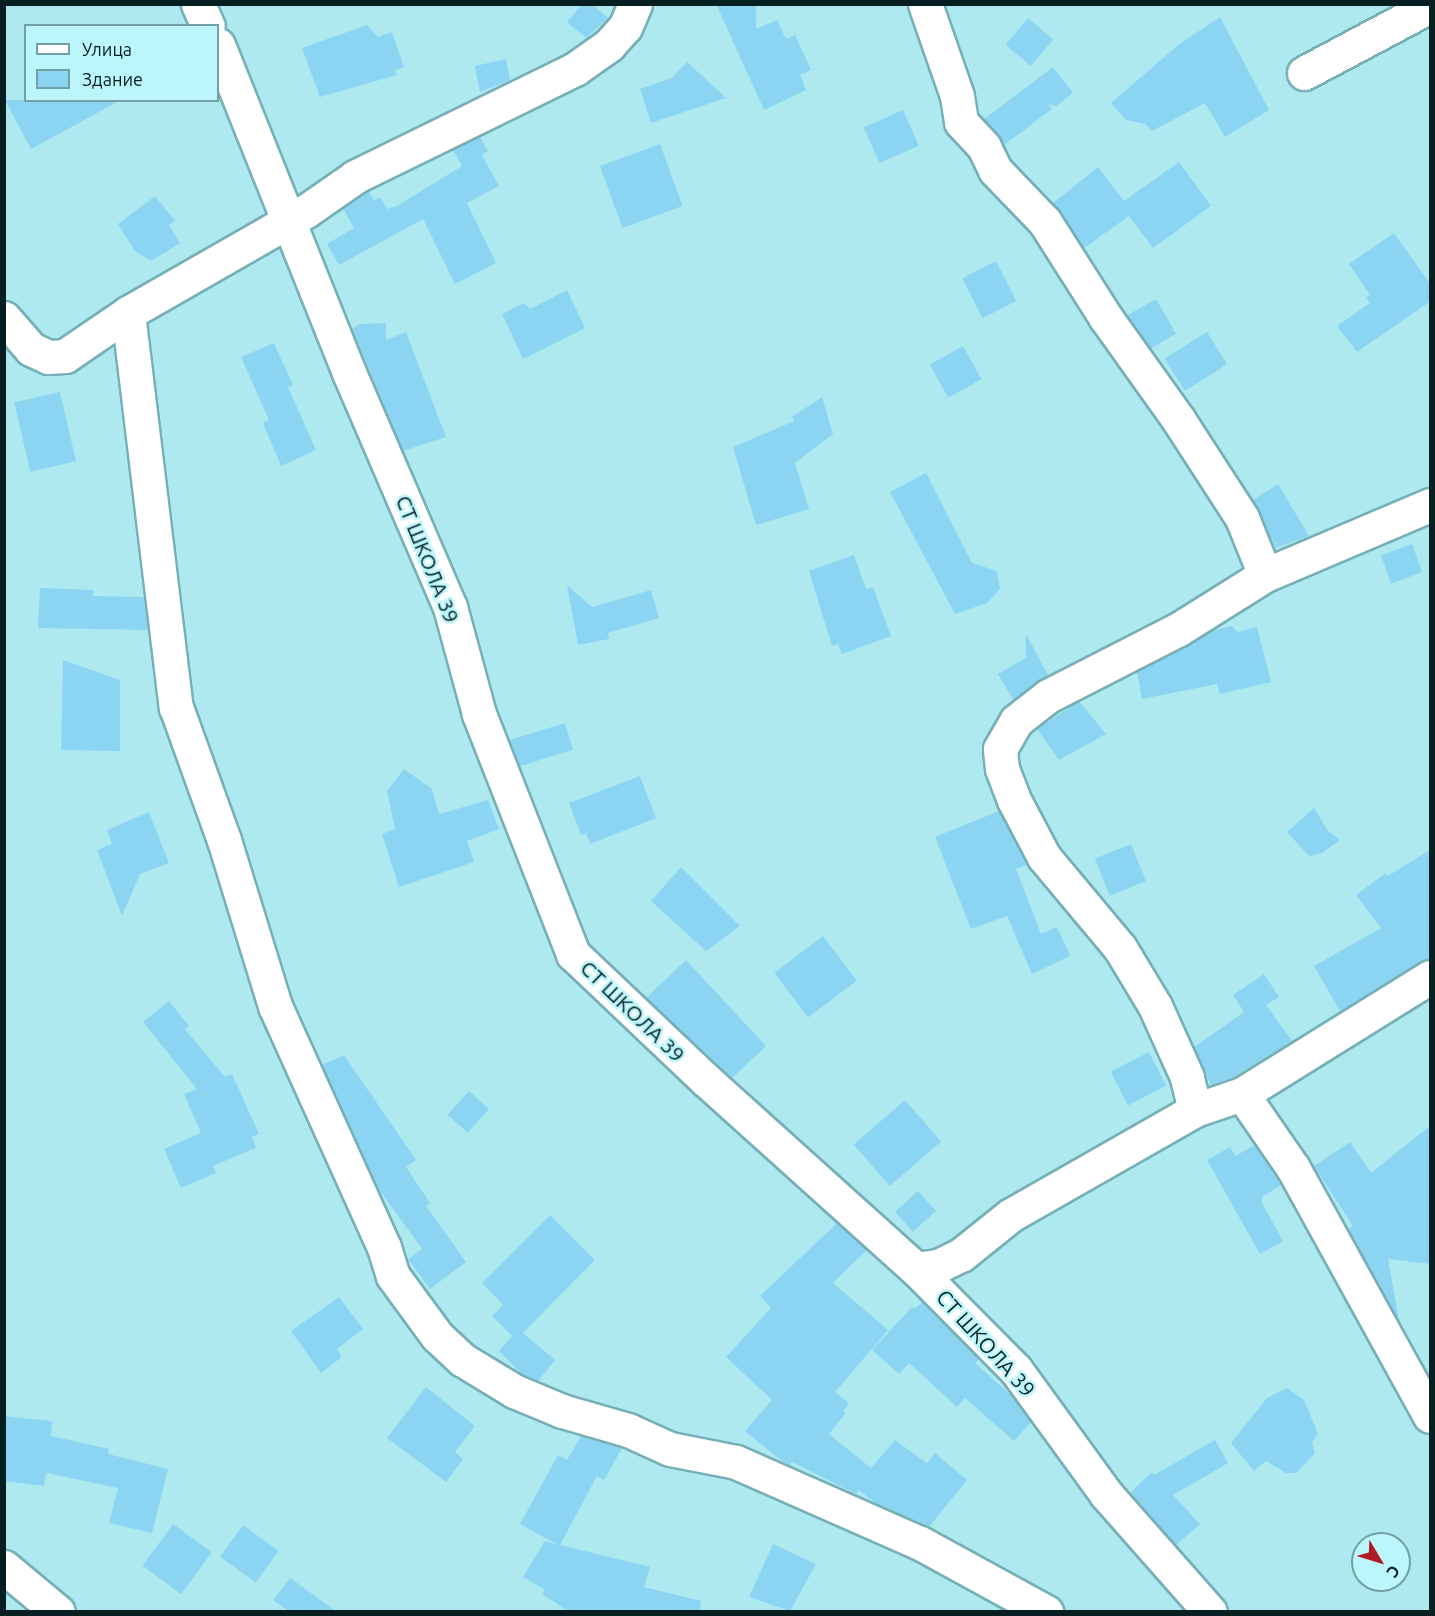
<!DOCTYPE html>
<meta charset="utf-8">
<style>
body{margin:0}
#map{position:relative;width:1435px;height:1616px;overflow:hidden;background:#afe9f0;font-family:Ubuntu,sans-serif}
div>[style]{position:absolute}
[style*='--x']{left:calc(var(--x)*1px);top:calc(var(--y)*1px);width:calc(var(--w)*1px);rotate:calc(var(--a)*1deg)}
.building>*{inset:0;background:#8cd5f2;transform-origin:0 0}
.roads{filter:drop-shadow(2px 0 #76afb6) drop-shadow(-2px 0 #76afb6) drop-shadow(0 2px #76afb6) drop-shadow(0 -2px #76afb6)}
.minor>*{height:33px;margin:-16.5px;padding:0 16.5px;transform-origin:16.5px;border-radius:16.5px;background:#fff}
span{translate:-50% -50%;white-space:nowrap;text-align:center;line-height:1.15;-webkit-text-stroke:5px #bbf6fd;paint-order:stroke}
.street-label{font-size:21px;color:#071f21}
.frame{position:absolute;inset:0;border:6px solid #071f21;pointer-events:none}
.legend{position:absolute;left:24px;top:24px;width:195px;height:78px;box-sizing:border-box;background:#bbf6fd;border:2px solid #73a0a5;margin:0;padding:8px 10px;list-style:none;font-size:18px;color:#071f21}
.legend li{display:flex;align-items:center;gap:12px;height:30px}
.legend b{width:30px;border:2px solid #73a0a5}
.north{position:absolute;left:1351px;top:1532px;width:60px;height:60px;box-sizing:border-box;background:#bbf6fd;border:2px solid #73a0a5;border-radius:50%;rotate:128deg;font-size:16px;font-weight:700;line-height:24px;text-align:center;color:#071f21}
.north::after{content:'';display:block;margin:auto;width:21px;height:27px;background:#ae1b22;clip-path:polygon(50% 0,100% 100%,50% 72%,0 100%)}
</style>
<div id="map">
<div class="building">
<i style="clip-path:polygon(582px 4px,592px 4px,608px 18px,586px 38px,567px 22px)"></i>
<i style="clip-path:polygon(716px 4px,756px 4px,756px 29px,777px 20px,786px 39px,795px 35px,811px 70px,800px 75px,806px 90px,764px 110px)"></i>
<i style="clip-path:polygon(1220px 17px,1269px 110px,1225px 137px,1205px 103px,1152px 131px,1145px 124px,1126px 120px,1111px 103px,1178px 45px)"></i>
<i style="left:1028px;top:18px;width:33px;height:35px;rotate:40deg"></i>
<i style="clip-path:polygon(367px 25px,378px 37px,392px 32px,404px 67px,395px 70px,397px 75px,320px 97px,302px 48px)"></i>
<i style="clip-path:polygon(506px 59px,510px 80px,480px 92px,475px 66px)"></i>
<i style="clip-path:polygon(687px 62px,726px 98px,651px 123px,640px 89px,672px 78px)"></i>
<i style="clip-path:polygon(1053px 67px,1073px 93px,1056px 106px,1048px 104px,1052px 109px,1004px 145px,984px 119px)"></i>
<i style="clip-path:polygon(5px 100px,121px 100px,31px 149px)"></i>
<i style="left:903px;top:110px;width:39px;height:43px;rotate:66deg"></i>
<i style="clip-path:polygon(480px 137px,488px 151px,482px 155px,499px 186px,467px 203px,496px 263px,455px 284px,423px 219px,339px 265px,327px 244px,354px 228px,343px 208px,369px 191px,374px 201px,380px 197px,387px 209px,397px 206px,462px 166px,453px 150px)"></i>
<i style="left:660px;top:144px;width:66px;height:64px;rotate:70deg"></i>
<i style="clip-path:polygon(1179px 162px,1211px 206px,1153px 248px,1129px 216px,1084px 248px,1053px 203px,1098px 167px,1124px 201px)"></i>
<i style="clip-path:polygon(155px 196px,175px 221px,169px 225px,180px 243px,151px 261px,135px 251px,118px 224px)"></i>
<i style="clip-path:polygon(1394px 233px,1431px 285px,1431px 301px,1357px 352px,1337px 326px,1370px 303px,1366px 298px,1370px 295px,1349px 264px)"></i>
<i style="left:996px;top:261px;width:45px;height:38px;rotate:63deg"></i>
<i style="clip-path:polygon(567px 290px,585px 328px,523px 359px,502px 314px,524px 303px,530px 309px)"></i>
<i style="left:1156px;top:299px;width:40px;height:33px;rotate:60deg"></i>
<i style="clip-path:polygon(386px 323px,386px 340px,406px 332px,446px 437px,403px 451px,352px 329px,359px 324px)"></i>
<i style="left:1207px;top:332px;width:38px;height:50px;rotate:58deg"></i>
<i style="clip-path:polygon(274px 343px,293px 385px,288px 387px,316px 450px,281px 466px,263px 423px,269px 420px,241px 357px)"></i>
<i style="left:963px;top:346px;width:38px;height:38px;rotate:61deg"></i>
<i style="left:60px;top:392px;width:71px;height:47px;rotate:77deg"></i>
<i style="clip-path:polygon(822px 397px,833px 434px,795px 463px,809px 509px,756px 525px,733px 447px,794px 421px,792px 417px)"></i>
<i style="clip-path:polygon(926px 473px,972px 563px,997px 571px,1000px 589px,987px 603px,955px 614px,890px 492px)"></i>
<i style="clip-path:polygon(1278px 484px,1309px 536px,1276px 548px,1253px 500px)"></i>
<i style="left:1412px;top:544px;width:30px;height:33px;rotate:70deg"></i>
<i style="clip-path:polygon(854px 555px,866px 589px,873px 587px,891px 636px,842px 654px,838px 644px,832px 646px,809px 571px)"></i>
<i style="clip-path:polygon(567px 585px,592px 607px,651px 590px,659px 618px,608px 633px,609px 639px,578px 645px)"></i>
<i style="clip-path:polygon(40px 588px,93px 590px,93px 596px,144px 597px,148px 630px,38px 628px)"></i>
<i style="clip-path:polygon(1232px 626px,1237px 632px,1257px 627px,1271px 682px,1220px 694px,1217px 684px,1142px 699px,1137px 672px,1211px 631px)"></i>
<i style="clip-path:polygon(1026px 634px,1048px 675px,1013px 700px,998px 674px,1026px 658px)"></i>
<i style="clip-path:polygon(63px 660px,120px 680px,120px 751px,61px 750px)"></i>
<i style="clip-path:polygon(1079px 701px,1106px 734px,1059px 760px,1037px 729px)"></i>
<i style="left:565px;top:723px;width:28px;height:58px;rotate:73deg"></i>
<i style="clip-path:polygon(404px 769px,432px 789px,439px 814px,488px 800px,499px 829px,467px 841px,474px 862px,399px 887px,382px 834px,395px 829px,387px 791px)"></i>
<i style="clip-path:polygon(640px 776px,656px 818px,590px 844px,586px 833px,581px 835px,569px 803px)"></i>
<i style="clip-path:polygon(1314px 808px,1328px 831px,1340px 840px,1322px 853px,1309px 856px,1287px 832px)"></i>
<i style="clip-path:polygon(999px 811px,1027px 865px,1016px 869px,1041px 934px,1057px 927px,1070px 956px,1032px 974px,1007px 916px,971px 929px,935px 837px)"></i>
<i style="clip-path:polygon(149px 812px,169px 863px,140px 874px,122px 916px,97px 850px,112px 844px,107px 830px)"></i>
<i style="left:1131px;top:844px;width:40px;height:39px;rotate:68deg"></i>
<i style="clip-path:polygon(1431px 849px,1431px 958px,1340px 1011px,1314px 966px,1381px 928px,1356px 895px,1386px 873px,1388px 876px)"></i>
<i style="clip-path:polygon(681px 867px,740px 926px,706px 951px,651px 901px)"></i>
<i style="left:823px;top:936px;width:56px;height:61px;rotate:53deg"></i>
<i style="clip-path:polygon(686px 960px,766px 1046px,732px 1078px,646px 998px)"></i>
<i style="clip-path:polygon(1264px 974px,1279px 997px,1266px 1005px,1292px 1041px,1234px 1077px,1211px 1085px,1194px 1047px,1244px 1012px,1233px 995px)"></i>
<i style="clip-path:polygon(169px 1001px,189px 1026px,185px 1029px,225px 1077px,232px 1074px,259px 1134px,252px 1137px,256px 1148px,213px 1166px,216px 1173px,181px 1188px,164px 1149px,201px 1133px,184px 1094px,197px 1089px,143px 1022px)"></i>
<i style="left:1149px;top:1052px;width:38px;height:43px;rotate:63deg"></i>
<i style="clip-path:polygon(344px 1055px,416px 1160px,406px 1167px,430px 1203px,426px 1206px,466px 1262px,430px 1289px,408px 1259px,422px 1249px,378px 1188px,322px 1065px)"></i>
<i style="left:469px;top:1091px;width:27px;height:32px;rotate:42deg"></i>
<i style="left:905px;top:1100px;width:55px;height:68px;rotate:49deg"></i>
<i style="clip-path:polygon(1431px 1125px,1431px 1264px,1388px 1259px,1399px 1321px,1348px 1229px,1353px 1226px,1314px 1166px,1350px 1142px,1371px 1173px)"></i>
<i style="clip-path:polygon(1255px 1145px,1281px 1185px,1262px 1197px,1262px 1203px,1283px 1241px,1260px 1254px,1207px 1160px,1230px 1147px,1235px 1156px)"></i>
<i style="left:918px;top:1191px;width:27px;height:31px;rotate:48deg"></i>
<i style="clip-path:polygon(550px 1215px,595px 1260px,523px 1333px,555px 1360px,538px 1381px,522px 1374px,499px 1351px,512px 1336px,492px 1316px,503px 1305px,482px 1283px)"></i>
<i style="clip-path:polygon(837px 1223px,867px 1250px,833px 1283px,888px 1330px,835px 1392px,849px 1403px,843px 1411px,846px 1413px,829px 1434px,871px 1468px,895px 1440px,927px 1463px,935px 1453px,967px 1480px,929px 1527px,875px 1503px,859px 1490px,856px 1494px,792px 1462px,790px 1465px,783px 1462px,745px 1431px,772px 1400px,726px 1357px,771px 1308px,760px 1296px)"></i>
<i style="clip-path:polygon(339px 1297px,363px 1329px,337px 1349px,342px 1357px,321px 1373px,291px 1331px)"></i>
<i style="clip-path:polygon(922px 1302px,979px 1359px,975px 1363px,1012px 1396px,1031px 1422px,1014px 1441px,965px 1398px,957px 1407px,909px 1363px,899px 1374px,872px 1350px,912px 1307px,915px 1309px)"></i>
<i style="clip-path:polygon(426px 1387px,475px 1426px,455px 1452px,463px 1459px,446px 1482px,387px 1438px)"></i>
<i style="clip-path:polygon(1287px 1388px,1304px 1400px,1318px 1434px,1312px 1442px,1315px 1453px,1296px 1473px,1286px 1473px,1266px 1461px,1254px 1471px,1231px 1443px,1267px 1398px)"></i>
<i style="clip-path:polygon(4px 1416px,52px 1421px,51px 1436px,109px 1449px,108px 1454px,168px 1469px,152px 1533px,109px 1523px,118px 1488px,46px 1473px,44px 1486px,4px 1481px)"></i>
<i style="clip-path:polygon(581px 1436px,622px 1448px,604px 1480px,597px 1476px,560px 1545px,650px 1567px,644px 1587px,701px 1601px,700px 1611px,568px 1611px,542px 1594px,545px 1590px,523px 1577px,545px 1541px,558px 1545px,520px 1524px,558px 1455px,567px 1460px)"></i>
<i style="clip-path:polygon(1215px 1440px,1228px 1463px,1173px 1495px,1200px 1524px,1176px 1545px,1130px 1493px,1152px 1472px,1154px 1475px)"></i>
<i style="left:173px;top:1524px;width:48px;height:52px;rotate:36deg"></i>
<i style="left:243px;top:1525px;width:44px;height:39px;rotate:36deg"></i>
<i style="clip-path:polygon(773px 1544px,816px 1564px,790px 1611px,749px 1597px)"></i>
<i style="clip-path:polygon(290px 1578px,336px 1611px,288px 1611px,273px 1600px)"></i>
</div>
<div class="roads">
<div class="minor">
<i style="--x:198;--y:4;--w:24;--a:66"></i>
<i style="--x:635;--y:4;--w:25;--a:113"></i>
<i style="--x:625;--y:27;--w:24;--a:132"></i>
<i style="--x:609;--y:45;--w:42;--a:144.8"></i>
<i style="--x:575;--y:69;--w:245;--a:153.9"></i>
<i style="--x:355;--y:177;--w:60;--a:145.2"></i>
<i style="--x:306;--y:211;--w:205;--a:150.2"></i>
<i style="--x:128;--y:313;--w:397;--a:83.1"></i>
<i style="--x:176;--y:707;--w:141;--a:70.2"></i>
<i style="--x:224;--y:840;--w:174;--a:72.9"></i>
<i style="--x:275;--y:1006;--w:265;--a:65.7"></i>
<i style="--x:384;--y:1247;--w:30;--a:73"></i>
<i style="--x:393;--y:1276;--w:74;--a:53.7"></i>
<i style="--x:437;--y:1336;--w:35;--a:43"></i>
<i style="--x:463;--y:1360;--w:60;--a:31.3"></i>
<i style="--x:514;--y:1391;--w:52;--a:22.6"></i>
<i style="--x:562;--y:1411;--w:69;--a:16.1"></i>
<i style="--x:628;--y:1430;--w:46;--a:24.3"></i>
<i style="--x:670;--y:1449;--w:67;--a:11.1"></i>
<i style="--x:736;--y:1462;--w:201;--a:23.8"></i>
<i style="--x:920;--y:1543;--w:144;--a:28.7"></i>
<i style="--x:925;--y:4;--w:97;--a:70.8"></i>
<i style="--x:957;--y:96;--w:26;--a:81"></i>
<i style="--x:961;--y:122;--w:34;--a:47"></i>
<i style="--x:984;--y:147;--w:25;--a:64"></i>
<i style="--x:995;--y:170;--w:72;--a:46.1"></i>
<i style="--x:1045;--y:222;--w:114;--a:57.6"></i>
<i style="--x:1106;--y:318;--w:124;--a:54.5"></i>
<i style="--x:1178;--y:419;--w:118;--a:57.1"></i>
<i style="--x:1242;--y:518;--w:61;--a:68"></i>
<i style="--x:218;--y:45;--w:355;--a:68.2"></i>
<i style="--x:350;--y:375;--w:253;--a:66.7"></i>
<i style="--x:450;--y:607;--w:111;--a:74.8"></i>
<i style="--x:479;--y:714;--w:258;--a:68.6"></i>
<i style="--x:573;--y:954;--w:183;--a:43.5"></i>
<i style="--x:706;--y:1080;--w:283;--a:42"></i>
<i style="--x:916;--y:1269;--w:142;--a:45.3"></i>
<i style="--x:1016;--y:1370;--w:153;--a:54"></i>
<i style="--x:1106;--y:1494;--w:157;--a:48.6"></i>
<i style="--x:1304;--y:73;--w:143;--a:-28"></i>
<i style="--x:4;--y:318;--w:41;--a:48.9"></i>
<i style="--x:31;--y:349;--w:19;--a:25"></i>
<i style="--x:48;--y:357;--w:17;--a:-3"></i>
<i style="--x:65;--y:356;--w:76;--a:-34.3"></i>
<i style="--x:1242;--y:1094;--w:90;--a:55.4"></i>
<i style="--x:1293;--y:1168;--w:283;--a:61.1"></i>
<i style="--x:1195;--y:1110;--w:34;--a:-104"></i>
<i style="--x:1187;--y:1077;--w:78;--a:-114.3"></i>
<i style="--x:1155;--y:1006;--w:68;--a:-121.1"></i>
<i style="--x:1120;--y:948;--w:119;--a:-129.9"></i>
<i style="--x:1044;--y:857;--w:64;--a:-117.8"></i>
<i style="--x:1014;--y:800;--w:33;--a:-111"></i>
<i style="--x:1002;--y:769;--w:20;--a:-96"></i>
<i style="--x:1000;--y:749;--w:32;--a:-60"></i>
<i style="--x:1016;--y:721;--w:41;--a:-38"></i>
<i style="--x:1048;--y:696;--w:147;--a:-27.1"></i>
<i style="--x:1179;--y:629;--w:102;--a:-32.1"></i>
<i style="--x:1265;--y:575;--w:179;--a:-23"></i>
<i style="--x:916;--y:1269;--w:22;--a:-8"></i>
<i style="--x:938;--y:1266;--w:25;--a:-26"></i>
<i style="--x:961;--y:1255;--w:64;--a:-38.7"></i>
<i style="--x:1011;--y:1215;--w:212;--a:-29.7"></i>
<i style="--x:1195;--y:1110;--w:50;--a:-18.8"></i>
<i style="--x:1242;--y:1094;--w:221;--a:-31.9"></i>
<i style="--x:4;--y:1567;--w:70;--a:39.8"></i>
</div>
</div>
<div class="street-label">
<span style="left:428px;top:559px;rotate:68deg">СТ ШКОЛА 39</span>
<span style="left:633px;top:1011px;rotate:44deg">СТ ШКОЛА 39</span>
<span style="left:986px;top:1343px;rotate:48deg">СТ ШКОЛА 39</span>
</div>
<div class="frame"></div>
<ul class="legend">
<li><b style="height:8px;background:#fff"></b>Улица</li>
<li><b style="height:16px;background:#8cd5f2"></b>Здание</li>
</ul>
<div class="north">С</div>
</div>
